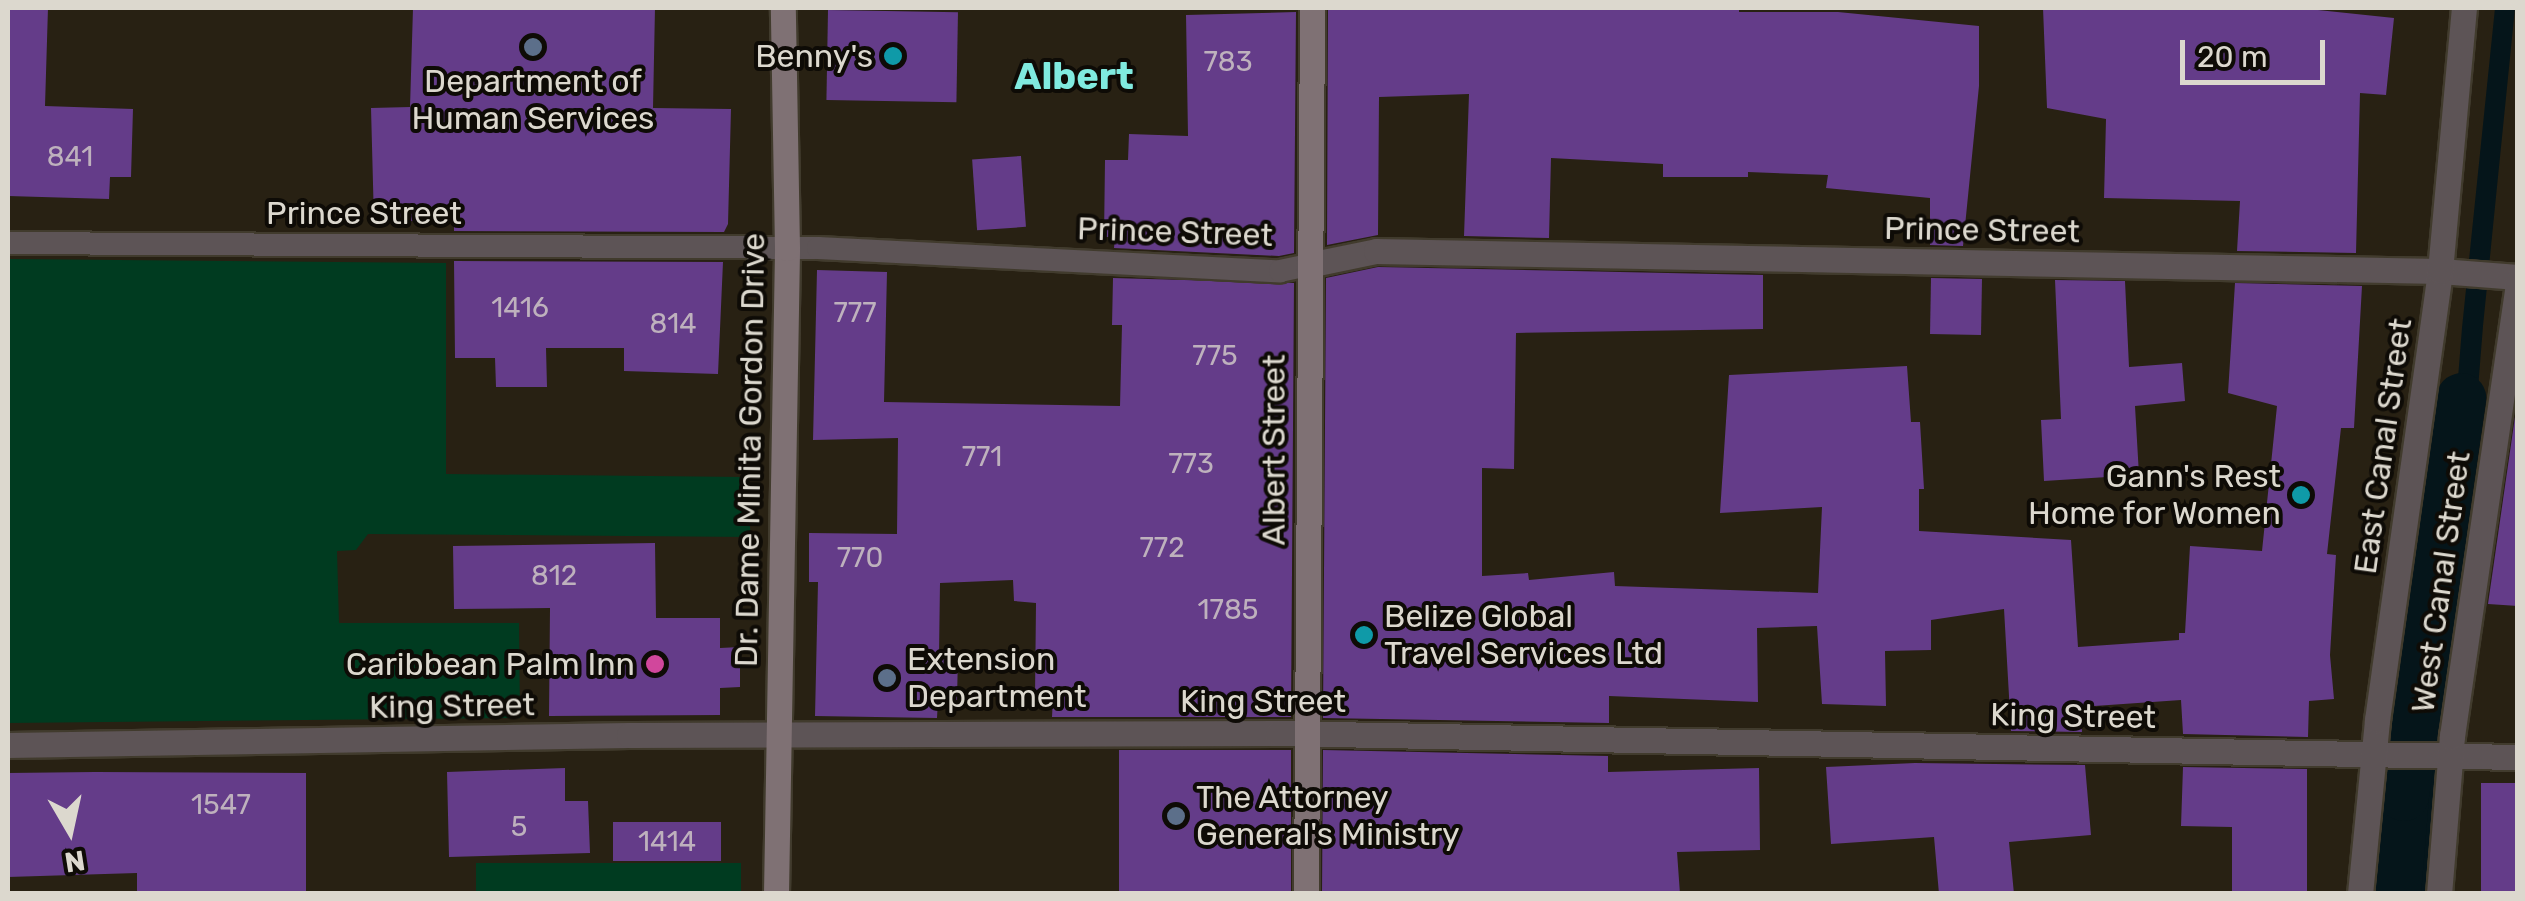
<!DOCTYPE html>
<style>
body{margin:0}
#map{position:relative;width:2525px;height:901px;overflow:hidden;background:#282113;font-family:Rubik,sans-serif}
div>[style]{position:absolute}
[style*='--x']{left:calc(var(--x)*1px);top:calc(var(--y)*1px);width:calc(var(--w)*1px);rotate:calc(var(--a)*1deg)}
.green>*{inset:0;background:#003b20;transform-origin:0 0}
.water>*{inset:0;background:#05151a}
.canal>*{height:50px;margin:-25px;padding:0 25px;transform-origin:25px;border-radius:25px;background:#05151a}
.building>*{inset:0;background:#643c89;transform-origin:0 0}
.roads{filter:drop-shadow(2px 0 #413b2d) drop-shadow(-2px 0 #413b2d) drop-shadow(0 2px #413b2d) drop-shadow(0 -2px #413b2d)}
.lane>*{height:22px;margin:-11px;padding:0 11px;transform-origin:11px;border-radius:11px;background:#5d5456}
.street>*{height:25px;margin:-12.5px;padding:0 12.5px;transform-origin:12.5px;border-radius:12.5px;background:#5d5456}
.secondary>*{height:25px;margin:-12.5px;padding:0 12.5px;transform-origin:12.5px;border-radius:12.5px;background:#7f7174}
.dots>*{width:28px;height:28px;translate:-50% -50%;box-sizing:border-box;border:5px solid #0e0b06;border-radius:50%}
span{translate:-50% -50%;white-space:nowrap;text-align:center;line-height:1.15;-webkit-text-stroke:8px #0e0b06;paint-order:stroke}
.number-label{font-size:28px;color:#beb1bd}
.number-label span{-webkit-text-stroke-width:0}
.poi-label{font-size:32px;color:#dcd8ce}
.right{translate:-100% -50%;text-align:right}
.left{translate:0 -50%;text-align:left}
.street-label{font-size:32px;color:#dcd8ce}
.quarter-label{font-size:38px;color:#80eadf;font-weight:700}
.frame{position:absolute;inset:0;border:10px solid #dcd8ce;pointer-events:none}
.north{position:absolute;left:20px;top:781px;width:100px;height:100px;-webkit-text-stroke:8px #0e0b06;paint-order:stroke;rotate:171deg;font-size:28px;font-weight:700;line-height:40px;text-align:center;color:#dcd8ce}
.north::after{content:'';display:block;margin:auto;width:35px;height:45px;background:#dcd8ce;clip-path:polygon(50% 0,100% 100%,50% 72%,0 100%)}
.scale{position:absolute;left:2180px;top:40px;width:145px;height:45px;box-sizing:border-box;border:5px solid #dcd8ce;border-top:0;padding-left:12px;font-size:30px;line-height:35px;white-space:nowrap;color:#dcd8ce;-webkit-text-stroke:8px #0e0b06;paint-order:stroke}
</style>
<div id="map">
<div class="green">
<i style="clip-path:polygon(8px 259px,446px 263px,446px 474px,745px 477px,751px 537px,368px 534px,356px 550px,337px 551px,339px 623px,519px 623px,520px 718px,8px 723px)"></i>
<i style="left:741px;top:863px;width:30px;height:265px;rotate:90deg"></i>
</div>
<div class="water">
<i style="clip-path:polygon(2495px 8px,2515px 8px,2483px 326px,2443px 828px,2437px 893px,2417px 894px,2462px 328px)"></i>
</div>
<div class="canal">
<i style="--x:2396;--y:894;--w:98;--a:-85.3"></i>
<i style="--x:2404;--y:796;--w:402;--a:-81.8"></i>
</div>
<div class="building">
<i style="clip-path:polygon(8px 8px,48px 8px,45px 106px,133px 109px,131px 177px,110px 177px,109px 199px,8px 196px)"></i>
<i style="clip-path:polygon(413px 8px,655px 8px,653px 108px,731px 109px,728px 224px,724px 232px,454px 231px,454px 220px,374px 222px,371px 108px,410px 107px)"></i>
<i style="clip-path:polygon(1328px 8px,1739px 8px,1739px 12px,1838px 12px,1979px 26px,1979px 86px,1963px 246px,1930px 245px,1930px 198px,1826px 188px,1828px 175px,1748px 172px,1748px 177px,1663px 177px,1663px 164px,1551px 158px,1549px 238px,1464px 236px,1469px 94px,1379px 97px,1378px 235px,1327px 245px)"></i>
<i style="clip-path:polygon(2043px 8px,2299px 8px,2394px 18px,2386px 95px,2360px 93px,2356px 253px,2237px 251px,2240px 201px,2104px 198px,2106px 119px,2047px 108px)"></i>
<i style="left:828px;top:10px;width:130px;height:90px;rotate:1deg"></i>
<i style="clip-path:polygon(1296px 12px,1294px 253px,1279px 256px,1114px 248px,1115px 237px,1104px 237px,1105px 160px,1128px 160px,1129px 134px,1188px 136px,1186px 15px)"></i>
<i style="left:1021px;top:156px;width:71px;height:49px;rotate:86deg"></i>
<i style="clip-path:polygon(454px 261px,723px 262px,718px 374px,624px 371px,624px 348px,546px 348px,547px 387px,496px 387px,495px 358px,455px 358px)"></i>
<i style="clip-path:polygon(1378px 267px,1763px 275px,1763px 329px,1516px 333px,1514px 469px,1482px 468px,1482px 576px,1528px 573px,1529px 580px,1614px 572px,1615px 586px,1818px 593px,1822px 507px,1720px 513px,1729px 375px,1907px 366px,1911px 422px,1920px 422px,1924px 489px,1919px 489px,1919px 531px,2071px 540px,2078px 647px,2179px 640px,2179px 633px,2185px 633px,2190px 546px,2262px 551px,2277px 406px,2228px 393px,2235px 283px,2362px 286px,2354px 428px,2341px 428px,2327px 554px,2336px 555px,2330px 655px,2334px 699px,2309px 701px,2308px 737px,2183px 734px,2181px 700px,2080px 707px,2082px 732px,2011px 731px,2004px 609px,1931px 620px,1931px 650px,1885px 651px,1886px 706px,1822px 704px,1817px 626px,1757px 628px,1758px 702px,1609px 696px,1609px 723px,1323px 718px,1326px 278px)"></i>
<i style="clip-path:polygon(817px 270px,887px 272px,884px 402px,1120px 406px,1122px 325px,1112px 325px,1113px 278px,1294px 283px,1291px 717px,1052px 717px,1053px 697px,1035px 696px,1036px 603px,1014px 601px,1013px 580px,940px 583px,939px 655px,958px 655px,957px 700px,938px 700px,937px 718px,815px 716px,818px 582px,809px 582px,809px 533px,897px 534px,898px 438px,813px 440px)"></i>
<i style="left:1931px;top:278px;width:51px;height:56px;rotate:1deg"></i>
<i style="clip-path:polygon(2055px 280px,2125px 281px,2129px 367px,2182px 363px,2185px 401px,2135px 406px,2139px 475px,2044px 481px,2041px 420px,2061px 419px)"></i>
<i style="clip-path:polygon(2517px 403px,2518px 404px,2518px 606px,2488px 604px)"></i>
<i style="clip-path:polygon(655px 543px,656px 618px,720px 618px,720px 648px,740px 647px,740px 687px,720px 688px,720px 715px,549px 716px,550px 608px,454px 609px,453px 546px)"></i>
<i style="left:1119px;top:750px;width:172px;height:144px"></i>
<i style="clip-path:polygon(1323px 750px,1608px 756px,1608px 772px,1759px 768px,1760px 850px,1677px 852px,1680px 894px,1322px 894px)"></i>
<i style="clip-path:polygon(1915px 763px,2085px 765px,2091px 835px,2009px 842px,2014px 894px,1939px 894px,1934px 837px,1831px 844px,1826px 767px)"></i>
<i style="clip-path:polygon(2183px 767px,2307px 769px,2307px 894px,2232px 894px,2232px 827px,2181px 826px)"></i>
<i style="clip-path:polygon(565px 768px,565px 801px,588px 801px,590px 853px,449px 857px,447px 772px)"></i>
<i style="clip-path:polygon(95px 772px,306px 773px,306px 894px,137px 894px,137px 873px,8px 877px,8px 773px)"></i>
<i style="left:2481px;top:783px;width:37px;height:111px"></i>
<i style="left:613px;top:822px;width:108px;height:39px"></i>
</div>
<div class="roads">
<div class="lane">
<i style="--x:8;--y:243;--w:810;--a:0.35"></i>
<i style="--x:818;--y:248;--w:463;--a:2.9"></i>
<i style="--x:1280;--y:271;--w:29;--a:-12"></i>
</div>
<div class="street">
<i style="--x:1308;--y:265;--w:69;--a:-11.6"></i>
<i style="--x:1376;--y:251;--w:1064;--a:1.08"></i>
<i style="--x:2440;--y:271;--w:78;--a:4.4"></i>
<i style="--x:8;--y:745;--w:621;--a:-0.92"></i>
<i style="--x:629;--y:735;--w:649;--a:-0.18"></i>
<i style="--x:1278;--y:733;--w:1240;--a:1.11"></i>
<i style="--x:2360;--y:894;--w:175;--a:-84.4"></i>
<i style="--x:2377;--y:720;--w:453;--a:-82"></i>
<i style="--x:2440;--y:271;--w:264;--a:-84.8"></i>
<i style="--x:2439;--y:894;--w:159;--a:-85.3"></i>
<i style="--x:2452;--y:736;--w:460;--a:-81.7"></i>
</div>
<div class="secondary">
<i style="--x:776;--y:894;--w:646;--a:-89.02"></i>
<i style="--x:787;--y:248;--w:240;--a:-91"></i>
<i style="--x:1306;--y:894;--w:886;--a:-89.61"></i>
</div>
</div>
<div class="dots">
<i style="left:533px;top:47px;background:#5c6f8a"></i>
<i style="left:893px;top:56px;background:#0f9aa8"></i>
<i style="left:2301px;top:495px;background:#0f9aa8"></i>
<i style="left:1364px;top:635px;background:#0f9aa8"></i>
<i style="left:655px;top:664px;background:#d1479c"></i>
<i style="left:887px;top:678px;background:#5c6f8a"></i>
<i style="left:1176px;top:816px;background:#5c6f8a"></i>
</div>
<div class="number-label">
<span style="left:1228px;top:62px">783</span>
<span style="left:70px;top:157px">841</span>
<span style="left:520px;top:308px">1416</span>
<span style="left:855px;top:313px">777</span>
<span style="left:673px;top:324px">814</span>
<span style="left:1215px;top:356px">775</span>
<span style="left:982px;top:457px">771</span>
<span style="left:1191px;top:464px">773</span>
<span style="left:1162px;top:548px">772</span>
<span style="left:860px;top:558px">770</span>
<span style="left:554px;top:576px">812</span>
<span style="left:1228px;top:610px">1785</span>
<span style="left:221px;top:805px">1547</span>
<span style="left:519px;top:827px">5</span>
<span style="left:667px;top:842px">1414</span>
</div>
<div class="poi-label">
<span class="right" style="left:873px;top:56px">Benny's</span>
<span style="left:533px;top:100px">Department of<br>Human Services</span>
<span class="right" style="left:2281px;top:495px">Gann's Rest<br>Home for Women</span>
<span class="left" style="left:1384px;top:635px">Belize Global<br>Travel Services Ltd</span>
<span class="left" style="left:907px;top:678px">Extension<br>Department</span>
<span class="right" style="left:635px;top:664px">Caribbean Palm Inn</span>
<span class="left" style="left:1196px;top:816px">The Attorney<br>General's Ministry</span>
</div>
<div class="street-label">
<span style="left:364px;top:213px">Prince Street</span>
<span style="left:1982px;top:230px;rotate:1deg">Prince Street</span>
<span style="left:1175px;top:232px;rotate:2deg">Prince Street</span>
<span style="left:2383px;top:446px;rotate:-82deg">East Canal Street</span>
<span style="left:750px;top:450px;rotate:-89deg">Dr. Dame Minita Gordon Drive</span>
<span style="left:1274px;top:450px;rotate:-90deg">Albert Street</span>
<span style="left:2441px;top:582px;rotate:-82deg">West Canal Street</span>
<span style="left:1263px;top:701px">King Street</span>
<span style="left:452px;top:706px;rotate:-1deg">King Street</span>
<span style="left:2073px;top:716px;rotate:1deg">King Street</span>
</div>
<div class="quarter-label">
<span style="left:1074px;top:77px">Albert</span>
</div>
<div class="frame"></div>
<div class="north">N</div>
<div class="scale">20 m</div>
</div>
